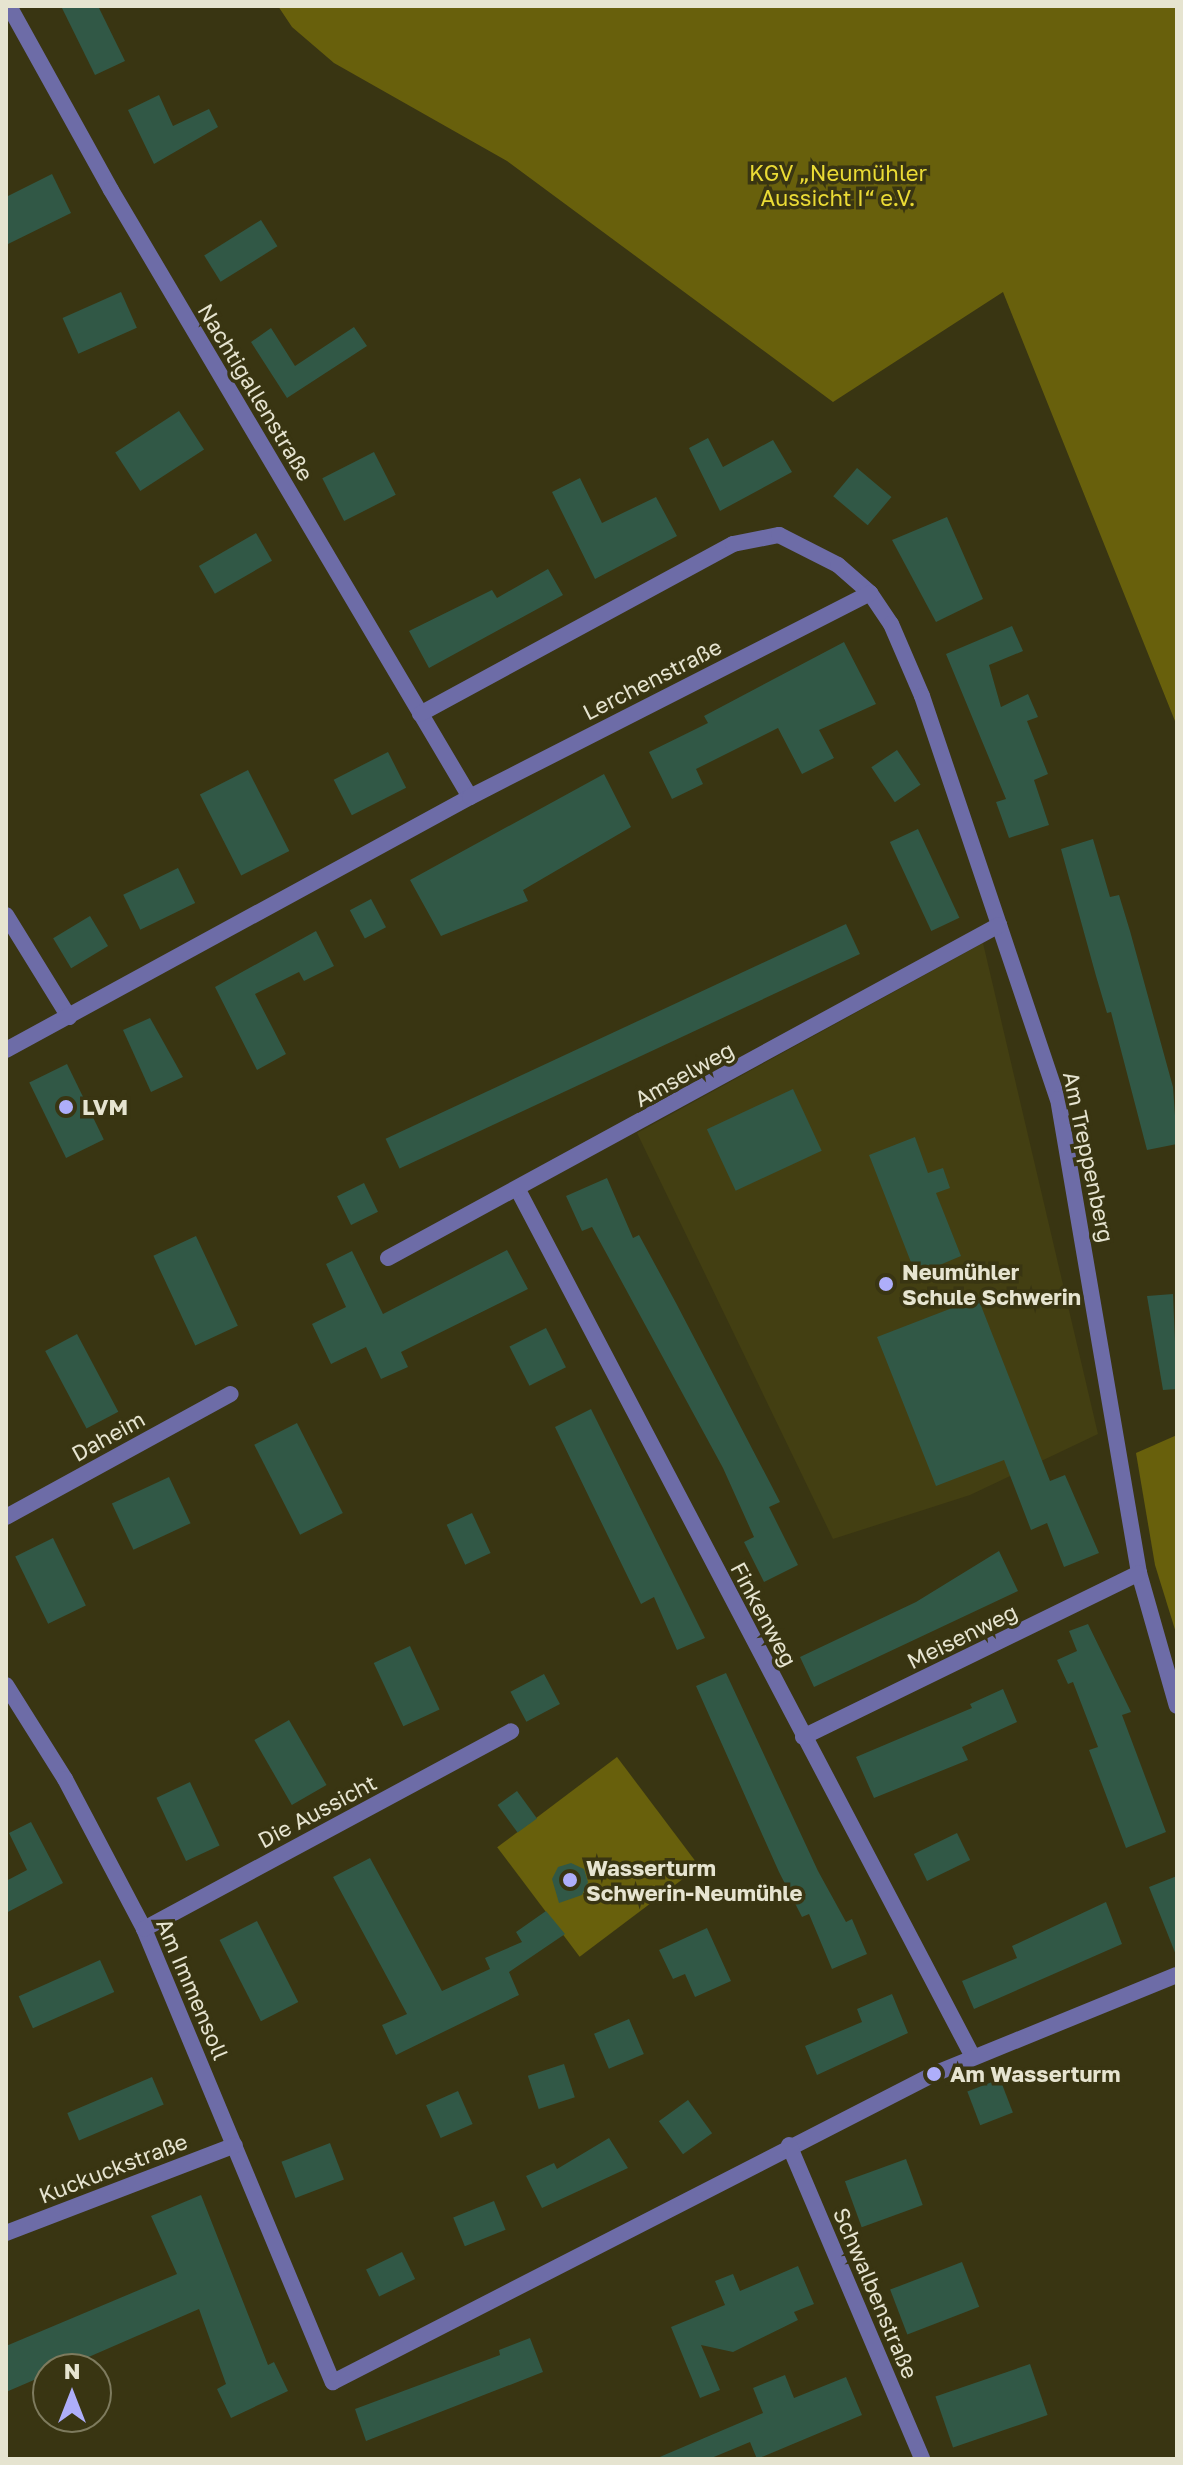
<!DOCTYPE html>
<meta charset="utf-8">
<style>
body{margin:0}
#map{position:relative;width:1183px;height:2465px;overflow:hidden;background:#393512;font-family:"Golos Text",sans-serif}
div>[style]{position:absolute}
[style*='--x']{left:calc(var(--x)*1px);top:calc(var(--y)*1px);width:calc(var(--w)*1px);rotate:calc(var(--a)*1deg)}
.built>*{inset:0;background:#433f12}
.green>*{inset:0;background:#68600c;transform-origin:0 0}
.building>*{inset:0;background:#315846;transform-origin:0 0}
.street>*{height:16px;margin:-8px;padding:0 8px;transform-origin:8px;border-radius:8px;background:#6d6ca7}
.dots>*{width:22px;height:22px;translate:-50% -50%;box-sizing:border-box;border:4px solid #393512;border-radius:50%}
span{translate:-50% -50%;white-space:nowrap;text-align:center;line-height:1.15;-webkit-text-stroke:7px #393512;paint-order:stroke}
.park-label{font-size:22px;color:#ebdb35}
.street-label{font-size:22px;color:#e6e4d0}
.poi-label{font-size:22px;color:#e6e4d0;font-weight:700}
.left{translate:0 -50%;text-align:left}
.frame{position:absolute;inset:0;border:8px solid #e6e4d0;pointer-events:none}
.north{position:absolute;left:32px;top:2353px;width:80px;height:80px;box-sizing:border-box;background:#393512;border:2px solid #7e7b5e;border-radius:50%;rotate:0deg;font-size:22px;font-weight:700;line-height:32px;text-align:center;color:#e6e4d0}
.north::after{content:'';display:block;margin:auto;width:28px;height:36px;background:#aeaefa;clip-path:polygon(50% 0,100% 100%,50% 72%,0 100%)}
</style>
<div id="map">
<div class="built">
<i style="clip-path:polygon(983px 943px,1098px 1434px,970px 1495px,833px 1539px,637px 1133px)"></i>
</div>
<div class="green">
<i style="clip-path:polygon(278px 6px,1177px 6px,1177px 726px,1003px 292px,833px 402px,507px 161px,334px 63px,292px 27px)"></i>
<i style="clip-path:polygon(1177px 1435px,1177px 1636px,1155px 1565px,1136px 1453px)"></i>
<i style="left:617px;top:1757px;width:137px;height:150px;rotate:53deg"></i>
</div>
<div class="building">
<i style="clip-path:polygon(61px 6px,98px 6px,125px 61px,95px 75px)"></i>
<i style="clip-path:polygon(159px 95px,173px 126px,209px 109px,218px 127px,154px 164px,128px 110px)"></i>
<i style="clip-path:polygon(52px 174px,71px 213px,6px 245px,6px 197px)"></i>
<i style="left:261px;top:220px;width:31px;height:67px;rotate:58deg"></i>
<i style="left:121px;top:292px;width:39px;height:64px;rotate:66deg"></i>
<i style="clip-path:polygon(354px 327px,367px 346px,287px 398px,251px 342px,271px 328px,295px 366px)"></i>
<i style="left:179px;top:411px;width:46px;height:76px;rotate:57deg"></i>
<i style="clip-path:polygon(708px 438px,723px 467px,773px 440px,792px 472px,720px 511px,689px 448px)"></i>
<i style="left:374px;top:452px;width:48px;height:58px;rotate:63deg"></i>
<i style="left:857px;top:468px;width:45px;height:37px;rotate:40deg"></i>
<i style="clip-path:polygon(580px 478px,602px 523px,656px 497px,677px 536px,595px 579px,552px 492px)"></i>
<i style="clip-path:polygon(947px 517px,983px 599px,936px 622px,892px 540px)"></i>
<i style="left:256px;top:533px;width:32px;height:66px;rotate:60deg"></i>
<i style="clip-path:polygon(548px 569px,563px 595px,429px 668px,409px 631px,492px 590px,497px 598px)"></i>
<i style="clip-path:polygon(1012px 626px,1023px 651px,989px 665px,1001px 707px,1028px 694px,1038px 717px,1027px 721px,1048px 774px,1034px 780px,1049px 825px,1009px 838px,996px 802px,1006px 799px,946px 654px)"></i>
<i style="clip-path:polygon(844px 642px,876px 704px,819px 730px,834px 758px,802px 774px,778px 728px,696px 769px,703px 784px,672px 799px,649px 752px,708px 723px,704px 716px)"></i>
<i style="left:897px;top:750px;width:42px;height:31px;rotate:56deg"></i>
<i style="left:388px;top:752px;width:40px;height:61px;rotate:63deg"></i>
<i style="left:248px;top:770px;width:91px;height:54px;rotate:63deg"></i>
<i style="clip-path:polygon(604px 774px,631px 827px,523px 890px,528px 901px,441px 936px,410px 880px)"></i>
<i style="left:918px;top:829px;width:98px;height:31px;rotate:65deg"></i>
<i style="clip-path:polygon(1093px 839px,1110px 897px,1119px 895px,1130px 931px,1173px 1087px,1177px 1144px,1147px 1150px,1111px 1012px,1107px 1013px,1096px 976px,1061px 849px)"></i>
<i style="left:178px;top:868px;width:39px;height:61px;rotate:64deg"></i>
<i style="left:371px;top:899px;width:32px;height:24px;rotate:62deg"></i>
<i style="left:90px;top:916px;width:35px;height:43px;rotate:59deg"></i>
<i style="left:846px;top:924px;width:33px;height:508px;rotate:65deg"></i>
<i style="clip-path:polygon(316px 931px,334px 966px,304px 981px,299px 972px,255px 994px,286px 1054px,257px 1070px,215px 987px)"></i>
<i style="clip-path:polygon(150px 1018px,183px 1077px,151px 1092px,123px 1030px)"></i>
<i style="left:67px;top:1064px;width:84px;height:42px;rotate:64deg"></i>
<i style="left:793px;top:1089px;width:68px;height:95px;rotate:65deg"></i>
<i style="clip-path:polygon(915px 1137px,928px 1173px,943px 1168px,950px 1188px,936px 1193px,961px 1256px,916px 1275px,869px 1155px)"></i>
<i style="clip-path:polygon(607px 1178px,633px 1238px,639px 1235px,676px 1303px,780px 1502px,769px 1507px,798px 1565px,764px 1582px,744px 1542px,754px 1537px,723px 1468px,592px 1227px,582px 1231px,566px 1196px)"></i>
<i style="left:364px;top:1183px;width:32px;height:30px;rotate:64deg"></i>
<i style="left:196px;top:1236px;width:99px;height:47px;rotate:65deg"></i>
<i style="clip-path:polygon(507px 1250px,528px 1289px,401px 1352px,408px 1367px,381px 1379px,366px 1347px,331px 1364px,312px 1324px,346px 1307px,326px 1264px,352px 1251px,383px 1314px)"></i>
<i style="clip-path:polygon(1173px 1294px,1177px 1389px,1163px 1390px,1147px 1296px)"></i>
<i style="clip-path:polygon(978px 1298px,1050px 1481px,1065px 1475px,1099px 1553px,1064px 1567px,1047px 1523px,1031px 1530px,1004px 1460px,936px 1486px,877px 1337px)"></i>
<i style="left:546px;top:1328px;width:44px;height:41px;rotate:63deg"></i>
<i style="left:77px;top:1334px;width:88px;height:36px;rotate:62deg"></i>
<i style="clip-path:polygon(591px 1409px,705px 1638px,677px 1650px,654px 1597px,641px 1604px,555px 1427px)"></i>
<i style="left:297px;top:1423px;width:101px;height:48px;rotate:63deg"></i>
<i style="left:169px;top:1477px;width:51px;height:63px;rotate:65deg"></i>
<i style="left:472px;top:1513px;width:44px;height:28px;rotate:65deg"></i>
<i style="left:53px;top:1538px;width:75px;height:42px;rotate:64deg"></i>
<i style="clip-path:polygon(999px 1551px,1018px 1591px,814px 1687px,800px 1657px,916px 1602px)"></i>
<i style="clip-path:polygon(1088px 1624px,1131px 1712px,1122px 1715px,1166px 1832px,1126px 1848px,1089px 1750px,1098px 1747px,1073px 1682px,1068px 1684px,1057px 1660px,1077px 1651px,1069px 1631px)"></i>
<i style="left:410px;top:1646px;width:70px;height:40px;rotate:65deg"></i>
<i style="clip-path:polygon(726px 1673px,818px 1871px,846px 1922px,852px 1919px,867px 1954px,832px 1969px,809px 1914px,802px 1917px,779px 1872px,696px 1686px)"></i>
<i style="left:544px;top:1674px;width:34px;height:38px;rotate:62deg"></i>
<i style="clip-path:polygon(1003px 1689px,1017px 1722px,962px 1747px,968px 1760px,874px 1798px,856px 1757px,972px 1708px,970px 1704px)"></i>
<i style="left:289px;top:1720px;width:75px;height:40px;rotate:60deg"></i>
<i style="left:190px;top:1782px;width:70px;height:37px;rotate:65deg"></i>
<i style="left:517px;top:1791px;width:34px;height:24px;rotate:54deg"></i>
<i style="clip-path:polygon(31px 1822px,63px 1883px,6px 1913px,6px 1881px,27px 1870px,9px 1833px)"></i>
<i style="left:957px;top:1833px;width:30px;height:48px;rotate:64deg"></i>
<i style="clip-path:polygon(370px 1858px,442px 1991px,490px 1969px,485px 1958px,522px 1942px,516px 1932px,546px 1911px,565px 1934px,509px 1972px,519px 1995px,396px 2055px,382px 2025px,407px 2014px,333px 1877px)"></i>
<i style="clip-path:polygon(571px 1863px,584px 1869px,588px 1882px,582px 1895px,559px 1903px,552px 1879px,558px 1867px)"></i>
<i style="clip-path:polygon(1177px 1876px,1177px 1954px,1176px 1955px,1149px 1887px)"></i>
<i style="clip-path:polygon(1106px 1902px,1122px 1944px,974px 2009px,962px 1981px,1017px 1958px,1012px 1946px)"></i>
<i style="left:257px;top:1921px;width:91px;height:42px;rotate:63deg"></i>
<i style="clip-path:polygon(707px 1928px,731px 1981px,695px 1997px,685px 1974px,673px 1979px,659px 1950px)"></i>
<i style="left:100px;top:1960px;width:35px;height:89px;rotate:66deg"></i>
<i style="clip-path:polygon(892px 1994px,908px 2033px,817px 2075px,805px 2046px,862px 2022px,857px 2009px)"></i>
<i style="left:629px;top:2019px;width:38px;height:38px;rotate:67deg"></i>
<i style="left:564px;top:2064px;width:35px;height:38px;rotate:72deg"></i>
<i style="left:152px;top:2077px;width:30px;height:92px;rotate:67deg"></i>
<i style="left:1000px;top:2079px;width:36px;height:35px;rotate:69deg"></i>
<i style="left:458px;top:2091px;width:36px;height:35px;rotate:66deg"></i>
<i style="left:688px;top:2100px;width:41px;height:36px;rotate:54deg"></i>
<i style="clip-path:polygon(609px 2138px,628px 2168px,542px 2208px,526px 2176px,554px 2163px,557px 2169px)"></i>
<i style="left:330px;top:2143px;width:39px;height:52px;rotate:69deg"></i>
<i style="left:906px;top:2159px;width:49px;height:65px;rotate:70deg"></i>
<i style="clip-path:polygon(201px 2195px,268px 2365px,274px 2362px,288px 2391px,231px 2418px,217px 2389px,226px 2384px,199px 2309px,61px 2369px,48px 2369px,48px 2374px,6px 2392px,6px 2346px,177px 2274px,151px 2216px)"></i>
<i style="left:494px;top:2201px;width:31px;height:44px;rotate:68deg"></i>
<i style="left:402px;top:2252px;width:30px;height:40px;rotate:64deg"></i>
<i style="left:962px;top:2262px;width:48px;height:77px;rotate:69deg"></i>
<i style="clip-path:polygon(798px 2266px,814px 2304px,794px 2312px,798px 2320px,733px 2352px,701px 2345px,720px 2390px,700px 2398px,671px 2327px,725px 2305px,715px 2281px,733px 2274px,740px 2291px)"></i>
<i style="clip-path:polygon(530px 2338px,543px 2372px,366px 2441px,355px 2409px,500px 2355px,499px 2350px)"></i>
<i style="left:1030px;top:2364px;width:54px;height:100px;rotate:71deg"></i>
<i style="clip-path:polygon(785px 2375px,794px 2398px,846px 2377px,862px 2415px,757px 2459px,750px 2442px,709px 2459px,655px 2459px,763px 2413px,753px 2388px)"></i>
</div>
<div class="street">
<i style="--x:9;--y:6;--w:210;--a:61"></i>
<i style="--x:111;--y:190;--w:705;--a:59.4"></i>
<i style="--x:420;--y:714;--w:356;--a:-28.5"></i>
<i style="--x:733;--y:544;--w:47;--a:-11.1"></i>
<i style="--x:779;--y:535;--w:66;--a:27"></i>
<i style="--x:838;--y:565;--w:43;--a:41.2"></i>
<i style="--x:870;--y:593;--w:37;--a:56"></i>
<i style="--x:891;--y:624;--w:78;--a:66.7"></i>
<i style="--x:922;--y:696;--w:425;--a:71.4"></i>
<i style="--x:1058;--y:1099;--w:481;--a:80.3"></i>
<i style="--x:1139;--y:1573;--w:138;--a:74.1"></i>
<i style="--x:6;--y:915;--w:120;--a:58.3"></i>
<i style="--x:6;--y:1050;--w:528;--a:-28.6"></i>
<i style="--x:470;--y:797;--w:449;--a:-27"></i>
<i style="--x:518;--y:1190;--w:979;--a:62.31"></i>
<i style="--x:388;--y:1258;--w:696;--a:-28.59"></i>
<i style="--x:6;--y:1517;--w:256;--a:-28.7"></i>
<i style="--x:6;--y:1685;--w:111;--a:57.9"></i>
<i style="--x:65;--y:1779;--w:170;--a:62.2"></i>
<i style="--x:144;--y:1929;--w:491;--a:67.4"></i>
<i style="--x:333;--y:2382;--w:675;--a:-27.13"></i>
<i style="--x:934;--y:2074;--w:262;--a:-22.2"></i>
<i style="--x:803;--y:1737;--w:374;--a:-26"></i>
<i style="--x:144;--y:1929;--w:417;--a:-28.3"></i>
<i style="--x:789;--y:2145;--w:341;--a:67"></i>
<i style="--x:6;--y:2233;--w:245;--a:-21"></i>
</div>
<div class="dots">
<i style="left:66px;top:1107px;background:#aeaefa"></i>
<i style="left:886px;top:1284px;background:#aeaefa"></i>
<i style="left:570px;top:1880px;background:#aeaefa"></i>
<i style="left:934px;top:2074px;background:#aeaefa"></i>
</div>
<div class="park-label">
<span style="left:838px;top:185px">KGV „Neumühler<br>Aussicht I“ e.V.</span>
</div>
<div class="street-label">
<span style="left:256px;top:392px;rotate:59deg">Nachtigallenstraße</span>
<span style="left:652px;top:679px;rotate:-27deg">Lerchenstraße</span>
<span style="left:684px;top:1074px;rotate:-29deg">Amselweg</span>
<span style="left:1089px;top:1157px;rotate:78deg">Am Treppenberg</span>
<span style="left:108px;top:1436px;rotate:-29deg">Daheim</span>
<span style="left:764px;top:1614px;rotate:62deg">Finkenweg</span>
<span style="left:962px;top:1636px;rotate:-26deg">Meisenweg</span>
<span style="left:317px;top:1811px;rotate:-28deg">Die Aussicht</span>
<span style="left:193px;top:1989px;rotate:67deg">Am Immensoll</span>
<span style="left:113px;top:2168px;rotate:-21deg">Kuckuckstraße</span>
<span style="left:876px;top:2293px;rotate:67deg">Schwalbenstraße</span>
</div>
<div class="poi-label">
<span class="left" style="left:82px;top:1107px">LVM</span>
<span class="left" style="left:902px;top:1284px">Neumühler<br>Schule Schwerin</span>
<span class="left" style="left:586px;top:1880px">Wasserturm<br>Schwerin-Neumühle</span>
<span class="left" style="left:950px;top:2074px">Am Wasserturm</span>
</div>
<div class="frame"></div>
<div class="north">N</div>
</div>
